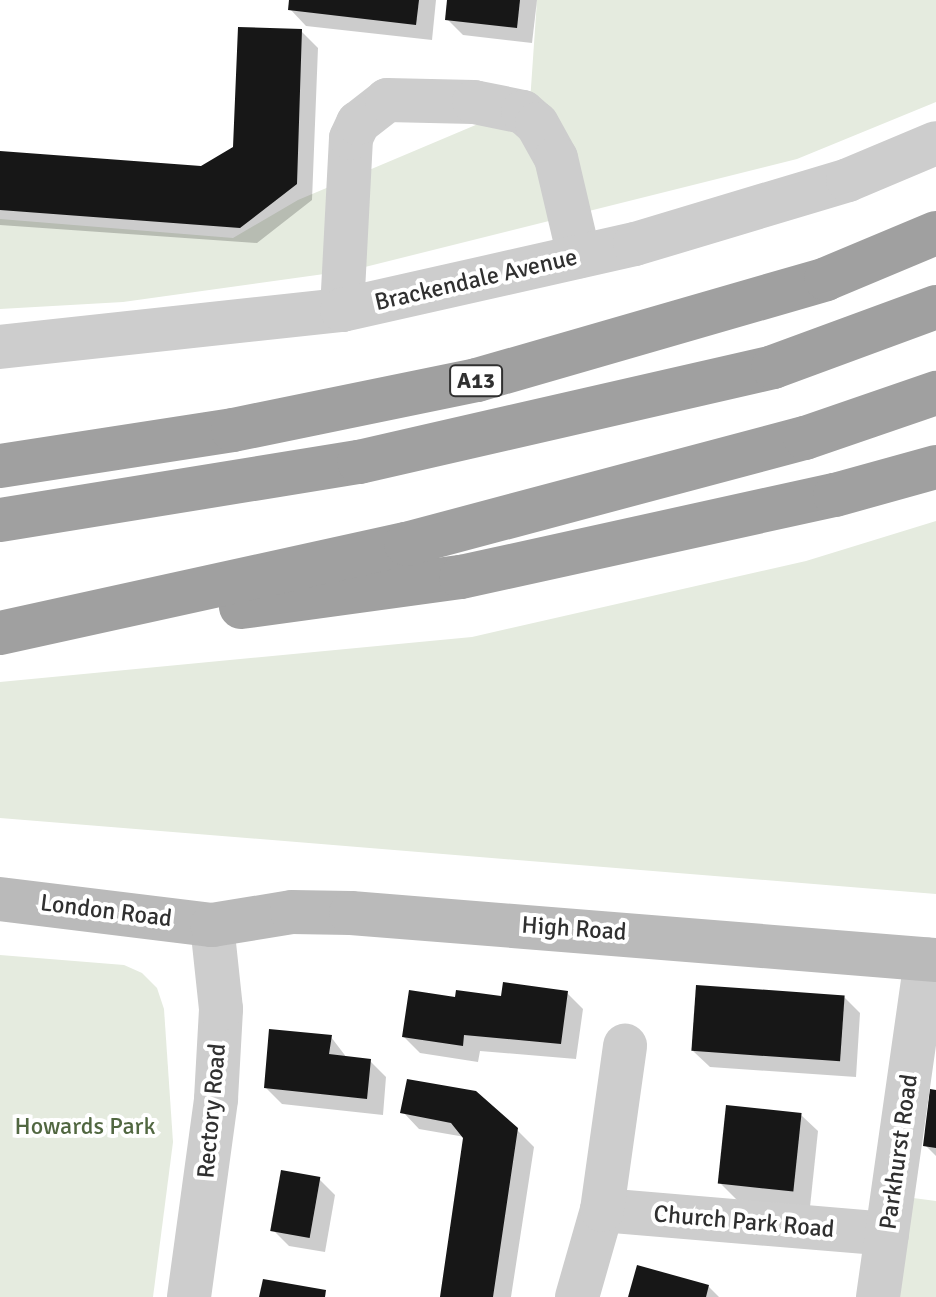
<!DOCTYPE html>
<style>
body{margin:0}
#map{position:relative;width:936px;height:1297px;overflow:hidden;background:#fff;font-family:Signika,sans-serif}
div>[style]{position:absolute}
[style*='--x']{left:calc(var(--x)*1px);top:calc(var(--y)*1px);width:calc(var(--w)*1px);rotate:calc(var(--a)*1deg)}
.green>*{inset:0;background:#e5ebdf}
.shadow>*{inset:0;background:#0003}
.building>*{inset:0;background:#171717;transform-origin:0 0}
.minor>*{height:44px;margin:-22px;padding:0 22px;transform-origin:22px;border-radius:22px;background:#cdcdcd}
.tertiary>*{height:44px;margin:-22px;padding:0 22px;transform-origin:22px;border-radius:22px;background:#cdcdcd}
.secondary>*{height:44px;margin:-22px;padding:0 22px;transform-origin:22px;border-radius:22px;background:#bababa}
.trunk>*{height:44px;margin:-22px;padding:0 22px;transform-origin:22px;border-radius:22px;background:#a0a0a0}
span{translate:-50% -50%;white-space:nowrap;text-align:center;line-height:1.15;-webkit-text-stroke:8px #fff;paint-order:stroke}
.shield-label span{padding:2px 6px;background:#fff;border:2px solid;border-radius:6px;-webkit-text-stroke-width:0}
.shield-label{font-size:22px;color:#303030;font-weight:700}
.street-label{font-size:24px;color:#303030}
.park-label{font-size:24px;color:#516741}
</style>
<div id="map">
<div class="green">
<i style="clip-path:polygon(537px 0,936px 0,936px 102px,797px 159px,353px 270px,123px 302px,0 309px,0 219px,233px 238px,298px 200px,530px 102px)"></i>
<i style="clip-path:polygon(936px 521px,936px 894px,0 818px,0 682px,472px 637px,806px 561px)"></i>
<i style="clip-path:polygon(0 955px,124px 965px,142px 973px,157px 988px,164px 1009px,173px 1142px,153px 1297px,0 1297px)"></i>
<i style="clip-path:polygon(898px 1196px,936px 1201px,936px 1297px,885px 1297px)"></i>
</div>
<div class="shadow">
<i style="clip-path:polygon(291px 0,436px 0,432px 40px,306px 26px,290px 9px)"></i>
<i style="clip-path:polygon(449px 0,537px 0,532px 43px,463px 35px,447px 19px)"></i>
<i style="clip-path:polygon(301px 31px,318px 48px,312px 200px,257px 243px,0 225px,0 153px,201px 168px,235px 148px)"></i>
<i style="clip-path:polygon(567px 993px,583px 1009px,576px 1059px,480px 1051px,478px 1062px,420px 1053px,404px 1037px,457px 1000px)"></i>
<i style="clip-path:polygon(844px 997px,860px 1013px,856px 1077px,710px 1067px,693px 1051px)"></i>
<i style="clip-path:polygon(331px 1037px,347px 1058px,370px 1061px,386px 1077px,383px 1115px,282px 1104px,266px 1088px)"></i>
<i style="clip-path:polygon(936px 1092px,936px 1156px,925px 1145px)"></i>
<i style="clip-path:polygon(403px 1112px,517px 1130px,534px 1147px,511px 1297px,442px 1297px,465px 1137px,419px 1129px)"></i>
<i style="clip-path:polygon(801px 1115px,818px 1131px,810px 1207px,737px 1200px,720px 1183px)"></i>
<i style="clip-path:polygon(319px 1179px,335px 1195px,325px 1252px,289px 1246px,273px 1230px)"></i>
<i style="clip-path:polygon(708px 1286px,719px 1297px,630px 1297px)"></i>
</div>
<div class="building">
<i style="clip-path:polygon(289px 0,419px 0,416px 25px,288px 10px)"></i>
<i style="clip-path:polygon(447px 0,520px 0,517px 28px,445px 20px)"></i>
<i style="clip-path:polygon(238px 27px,302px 29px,297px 184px,240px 228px,0 210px,0 151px,201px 166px,233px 147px)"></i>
<i style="clip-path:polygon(503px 982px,568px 991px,561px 1044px,464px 1035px,463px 1046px,402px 1037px,409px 990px,455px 997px,456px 990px,501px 996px)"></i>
<i style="left:696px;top:985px;width:149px;height:66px;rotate:4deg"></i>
<i style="clip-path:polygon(269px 1029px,332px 1035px,329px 1054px,371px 1059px,367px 1099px,264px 1088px)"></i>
<i style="clip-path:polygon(407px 1079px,476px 1091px,518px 1128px,493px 1297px,440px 1297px,463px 1138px,451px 1123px,400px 1113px)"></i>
<i style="clip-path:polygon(930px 1089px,936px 1090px,936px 1148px,923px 1146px)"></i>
<i style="left:726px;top:1105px;width:76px;height:79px;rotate:6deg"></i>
<i style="left:281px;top:1170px;width:40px;height:62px;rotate:10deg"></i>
<i style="clip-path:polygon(637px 1265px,709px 1285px,706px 1297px,628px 1297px)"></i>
<i style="clip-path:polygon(263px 1279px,326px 1290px,325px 1297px,259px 1297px)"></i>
</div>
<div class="minor">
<i style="--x:342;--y:310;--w:172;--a:-87"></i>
<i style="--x:351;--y:138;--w:17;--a:-65"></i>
<i style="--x:358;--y:123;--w:37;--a:-38"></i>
<i style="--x:387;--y:100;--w:87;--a:1.3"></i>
<i style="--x:474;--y:102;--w:50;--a:11.5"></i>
<i style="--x:523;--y:112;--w:18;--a:41"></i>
<i style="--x:537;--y:124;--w:39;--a:61"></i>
<i style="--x:556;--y:158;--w:101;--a:76.8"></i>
<i style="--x:0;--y:347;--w:344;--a:-6.2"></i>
<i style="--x:342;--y:310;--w:300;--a:-12.7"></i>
<i style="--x:635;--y:244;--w:222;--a:-16.7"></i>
<i style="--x:848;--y:180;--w:95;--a:-22.8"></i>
<i style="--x:602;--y:1210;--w:286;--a:4.8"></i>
<i style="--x:577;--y:1297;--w:91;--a:-74"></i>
<i style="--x:602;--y:1210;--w:166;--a:-82"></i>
<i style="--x:878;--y:1297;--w:341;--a:-81.9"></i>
</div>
<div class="tertiary">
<i style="--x:189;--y:1297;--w:200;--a:-82.2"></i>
<i style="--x:216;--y:1099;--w:90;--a:-86.8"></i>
<i style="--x:221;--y:1009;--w:84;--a:-96.1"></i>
</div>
<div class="secondary">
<i style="--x:0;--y:899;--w:214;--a:7"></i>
<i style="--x:212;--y:925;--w:81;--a:-9.2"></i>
<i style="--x:292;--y:912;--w:59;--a:1"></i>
<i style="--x:351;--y:913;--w:587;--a:4.59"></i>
</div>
<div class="trunk">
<i style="--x:0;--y:466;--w:236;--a:-8.8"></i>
<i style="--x:233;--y:430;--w:249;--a:-11.6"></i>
<i style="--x:477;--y:380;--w:363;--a:-16.1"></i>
<i style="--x:826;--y:279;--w:119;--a:-22.7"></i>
<i style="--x:0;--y:520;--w:364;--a:-9.2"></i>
<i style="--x:359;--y:462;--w:425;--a:-12.9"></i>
<i style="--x:773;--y:367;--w:174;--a:-20.2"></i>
<i style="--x:241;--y:607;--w:222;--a:-7.8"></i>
<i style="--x:461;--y:577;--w:383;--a:-12.4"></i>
<i style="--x:835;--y:495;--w:105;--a:-15.5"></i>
<i style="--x:0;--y:633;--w:416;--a:-12.4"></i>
<i style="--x:406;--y:544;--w:413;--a:-14.9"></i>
<i style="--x:805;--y:438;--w:139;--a:-19"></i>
</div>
<div class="shield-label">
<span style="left:476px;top:381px">A13</span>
</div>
<div class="street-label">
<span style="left:476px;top:280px;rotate:-13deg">Brackendale Avenue</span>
<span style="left:106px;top:911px;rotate:7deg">London Road</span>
<span style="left:574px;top:929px;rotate:4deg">High Road</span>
<span style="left:212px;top:1111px;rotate:-85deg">Rectory Road</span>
<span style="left:899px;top:1152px;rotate:-82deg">Parkhurst Road</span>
<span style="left:744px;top:1222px;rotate:5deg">Church Park Road</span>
</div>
<div class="park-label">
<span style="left:85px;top:1127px">Howards Park</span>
</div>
</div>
